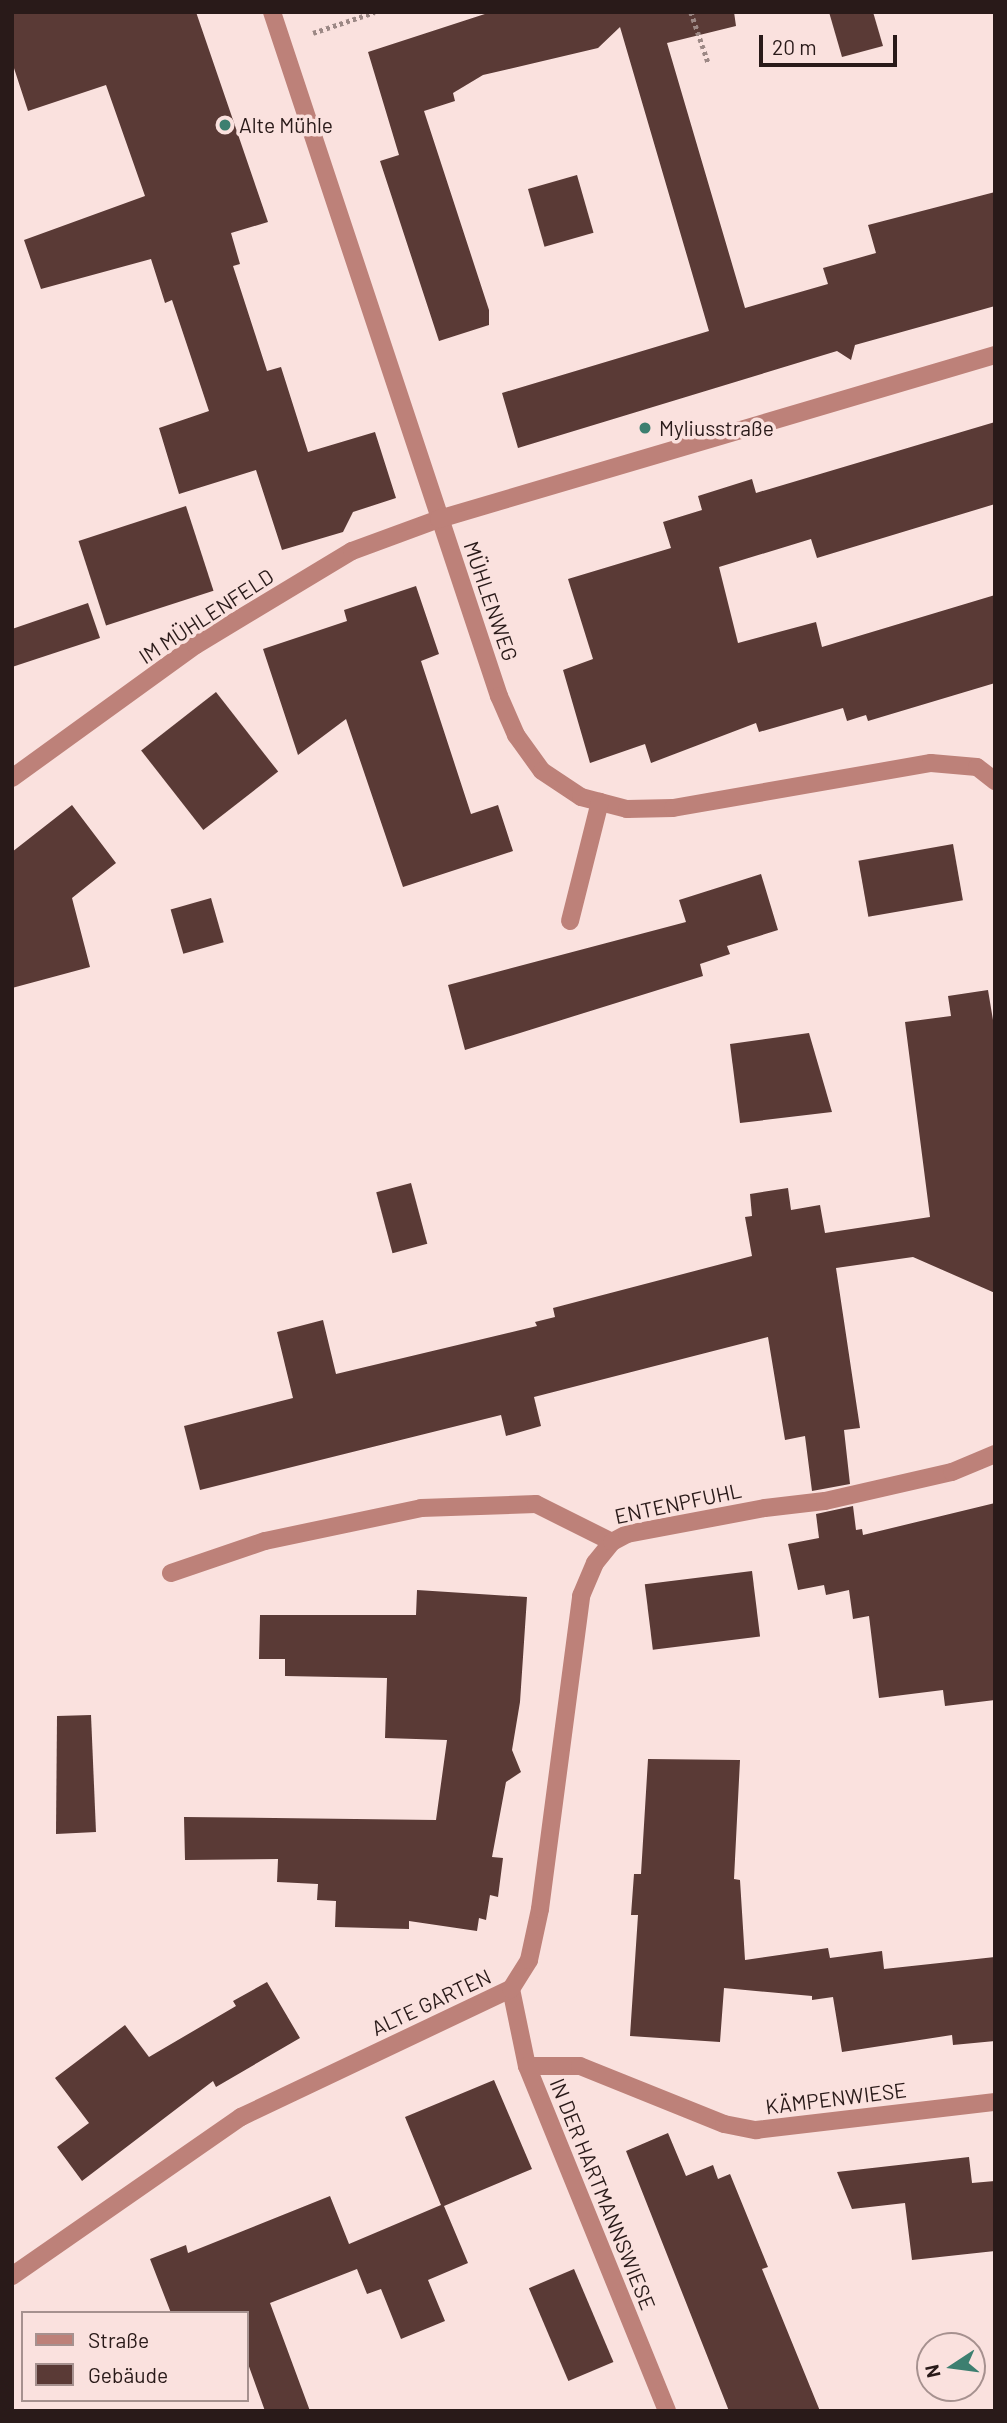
<!DOCTYPE html>
<meta charset="utf-8">
<style>
body{margin:0}
#map{position:relative;width:1007px;height:2423px;overflow:hidden;background:#fae1de;font-family:Barlow,sans-serif}
div>[style]{position:absolute}
[style*='--x']{left:calc(var(--x)*1px);top:calc(var(--y)*1px);width:calc(var(--w)*1px);rotate:calc(var(--a)*1deg)}
.building>*{inset:0;background:#5a3a36;transform-origin:0 0}
.path>*{height:4.5px;margin-top:-2.25px;transform-origin:0;background:repeating-linear-gradient(90deg,#9c8885 0 3.5px,transparent 0 7px)}
.minor>*{height:18px;margin:-9px;padding:0 9px;transform-origin:9px;border-radius:9px;background:#bd8179}
.dots>*{width:19px;height:19px;translate:-50% -50%;box-sizing:border-box;border:4px solid #fae1de;border-radius:50%}
span{translate:-50% -50%;white-space:nowrap;text-align:center;line-height:1.15;-webkit-text-stroke:7px #fae1de;paint-order:stroke}
.poi-label{font-size:21px;color:#291a19}
.left{translate:0 -50%;text-align:left}
.street-label{font-size:21px;color:#291a19}
.frame{position:absolute;inset:0;border:14px solid #291a19;pointer-events:none}
.legend{position:absolute;left:21px;top:2311px;width:228px;height:91px;box-sizing:border-box;background:#fae1de;border:2px solid #a6918f;margin:0;padding:9px 12px;list-style:none;font-size:21px;color:#291a19}
.legend li{display:flex;align-items:center;gap:14px;height:35px}
.legend b{width:35px;border:2px solid #a6918f}
.north{position:absolute;left:916px;top:2332px;width:70px;height:70px;box-sizing:border-box;background:#fae1de;border:2px solid #a6918f;border-radius:50%;rotate:257deg;font-size:19px;font-weight:700;line-height:28px;text-align:center;color:#291a19}
.north::after{content:'';display:block;margin:auto;width:24px;height:32px;background:#3d7f70;clip-path:polygon(50% 0,100% 100%,50% 72%,0 100%)}
.scale{position:absolute;left:759px;top:35px;width:138px;height:32px;box-sizing:border-box;border:4px solid #291a19;border-top:0;padding-left:9px;font-size:21px;line-height:24px;white-space:nowrap;color:#291a19;-webkit-text-stroke:5px #fae1de;paint-order:stroke}
</style>
<div id="map">
<div class="building">
<i style="clip-path:polygon(12px 12px,196px 12px,268px 222px,231px 233px,240px 264px,233px 266px,267px 371px,281px 367px,308px 452px,375px 432px,396px 498px,353px 512px,343px 532px,282px 550px,256px 470px,179px 494px,159px 428px,209px 411px,172px 300px,165px 303px,151px 259px,41px 289px,24px 240px,145px 196px,106px 85px,28px 111px,12px 62px)"></i>
<i style="clip-path:polygon(491px 12px,734px 12px,736px 26px,667px 43px,745px 308px,828px 284px,823px 268px,876px 253px,868px 225px,995px 192px,995px 306px,855px 345px,851px 360px,837px 351px,518px 448px,502px 393px,709px 331px,620px 27px,598px 48px,483px 75px,453px 93px,455px 101px,424px 111px,489px 310px,489px 325px,439px 341px,380px 161px,399px 155px,368px 52px)"></i>
<i style="clip-path:polygon(829px 12px,873px 12px,883px 46px,842px 57px)"></i>
<i style="left:577px;top:175px;width:60px;height:51px;rotate:74deg"></i>
<i style="clip-path:polygon(995px 422px,995px 504px,817px 558px,811px 539px,719px 567px,738px 643px,816px 622px,822px 647px,995px 595px,995px 683px,868px 721px,866px 715px,847px 721px,843px 708px,759px 732px,756px 723px,651px 763px,645px 744px,590px 763px,563px 670px,593px 659px,568px 579px,671px 548px,663px 522px,702px 510px,698px 496px,752px 479px,756px 493px)"></i>
<i style="left:186px;top:506px;width:89px;height:113px;rotate:72deg"></i>
<i style="clip-path:polygon(416px 586px,439px 654px,421px 661px,471px 814px,498px 805px,513px 851px,403px 887px,346px 719px,298px 755px,263px 649px,347px 621px,344px 610px)"></i>
<i style="clip-path:polygon(88px 603px,100px 638px,12px 667px,12px 629px)"></i>
<i style="left:216px;top:692px;width:101px;height:95px;rotate:52deg"></i>
<i style="clip-path:polygon(72px 805px,116px 863px,72px 898px,90px 967px,12px 988px,12px 852px)"></i>
<i style="left:953px;top:844px;width:57px;height:96px;rotate:80deg"></i>
<i style="clip-path:polygon(761px 874px,778px 930px,727px 946px,730px 954px,700px 964px,703px 976px,465px 1050px,448px 985px,686px 922px,679px 900px)"></i>
<i style="left:211px;top:898px;width:46px;height:42px;rotate:74deg"></i>
<i style="clip-path:polygon(988px 990px,995px 1032px,995px 1293px,913px 1257px,836px 1268px,860px 1428px,844px 1430px,850px 1484px,812px 1491px,805px 1436px,785px 1440px,768px 1337px,534px 1397px,541px 1426px,506px 1436px,501px 1415px,200px 1490px,184px 1426px,293px 1398px,277px 1332px,323px 1320px,336px 1374px,537px 1326px,535px 1322px,555px 1317px,553px 1308px,752px 1256px,745px 1217px,752px 1216px,750px 1194px,788px 1188px,791px 1210px,820px 1205px,825px 1233px,930px 1217px,905px 1022px,951px 1016px,948px 996px)"></i>
<i style="clip-path:polygon(809px 1033px,832px 1112px,740px 1123px,730px 1044px)"></i>
<i style="left:411px;top:1183px;width:63px;height:36px;rotate:75deg"></i>
<i style="clip-path:polygon(995px 1503px,995px 1700px,945px 1706px,943px 1690px,879px 1698px,869px 1616px,853px 1619px,849px 1590px,826px 1595px,824px 1585px,798px 1590px,788px 1544px,819px 1538px,816px 1514px,853px 1506px,856px 1530px,862px 1529px,863px 1535px)"></i>
<i style="left:752px;top:1571px;width:66px;height:108px;rotate:83deg"></i>
<i style="clip-path:polygon(417px 1590px,527px 1597px,520px 1702px,512px 1750px,521px 1772px,506px 1782px,492px 1857px,503px 1858px,498px 1897px,490px 1895px,486px 1920px,479px 1918px,477px 1931px,409px 1921px,409px 1929px,335px 1927px,336px 1901px,317px 1900px,318px 1884px,277px 1882px,278px 1859px,185px 1860px,184px 1817px,436px 1820px,447px 1740px,385px 1738px,387px 1678px,285px 1676px,285px 1659px,259px 1659px,260px 1615px,416px 1615px)"></i>
<i style="clip-path:polygon(91px 1715px,96px 1832px,56px 1834px,57px 1716px)"></i>
<i style="clip-path:polygon(648px 1759px,740px 1760px,734px 1879px,740px 1880px,745px 1960px,828px 1948px,830px 1958px,882px 1951px,884px 1969px,995px 1957px,995px 2041px,953px 2045px,952px 2035px,842px 2052px,833px 1997px,812px 2000px,812px 1996px,724px 1988px,720px 2042px,630px 2036px,638px 1915px,631px 1915px,634px 1874px,641px 1874px)"></i>
<i style="clip-path:polygon(267px 1982px,300px 2038px,216px 2087px,213px 2081px,82px 2181px,57px 2147px,89px 2123px,55px 2078px,125px 2025px,149px 2057px,236px 2006px,233px 2001px)"></i>
<i style="clip-path:polygon(494px 2080px,532px 2169px,444px 2206px,468px 2263px,428px 2280px,445px 2321px,401px 2339px,381px 2289px,367px 2294px,357px 2269px,270px 2303px,310px 2411px,265px 2411px,247px 2361px,247px 2313px,171px 2313px,150px 2259px,186px 2245px,188px 2253px,330px 2196px,349px 2244px,441px 2205px,405px 2117px)"></i>
<i style="clip-path:polygon(668px 2133px,686px 2176px,713px 2165px,718px 2179px,730px 2174px,768px 2267px,762px 2269px,820px 2411px,729px 2411px,626px 2151px)"></i>
<i style="clip-path:polygon(969px 2157px,972px 2183px,995px 2181px,995px 2251px,912px 2260px,905px 2203px,852px 2209px,837px 2172px)"></i>
<i style="left:574px;top:2269px;width:101px;height:49px;rotate:67deg"></i>
</div>
<div class="path">
<i style="--x:691;--y:12;--w:53;--a:71.2"></i>
<i style="--x:313;--y:33;--w:65;--a:-18.7"></i>
</div>
<div class="minor">
<i style="--x:272;--y:12;--w:721;--a:71.64"></i>
<i style="--x:499;--y:696;--w:43;--a:66.4"></i>
<i style="--x:516;--y:735;--w:44;--a:54.2"></i>
<i style="--x:542;--y:771;--w:47;--a:33.7"></i>
<i style="--x:581;--y:797;--w:48;--a:14.6"></i>
<i style="--x:627;--y:809;--w:46;--a:-1.2"></i>
<i style="--x:673;--y:808;--w:262;--a:-9.9"></i>
<i style="--x:931;--y:763;--w:46;--a:5"></i>
<i style="--x:977;--y:767;--w:23;--a:38"></i>
<i style="--x:12;--y:778;--w:227;--a:-35.9"></i>
<i style="--x:196;--y:645;--w:182;--a:-31.1"></i>
<i style="--x:352;--y:551;--w:93;--a:-20.2"></i>
<i style="--x:439;--y:519;--w:580;--a:-16.43"></i>
<i style="--x:570;--y:921;--w:123;--a:-75.9"></i>
<i style="--x:171;--y:1573;--w:99;--a:-18.8"></i>
<i style="--x:265;--y:1541;--w:159;--a:-11.9"></i>
<i style="--x:421;--y:1508;--w:115;--a:-2"></i>
<i style="--x:536;--y:1504;--w:85;--a:26.6"></i>
<i style="--x:511;--y:1989;--w:79;--a:78.3"></i>
<i style="--x:527;--y:2066;--w:372;--a:67.9"></i>
<i style="--x:527;--y:2066;--w:53;--a:0"></i>
<i style="--x:580;--y:2066;--w:155;--a:21.9"></i>
<i style="--x:724;--y:2124;--w:33;--a:11"></i>
<i style="--x:756;--y:2130;--w:241;--a:-6.7"></i>
<i style="--x:12;--y:2276;--w:279;--a:-34.8"></i>
<i style="--x:241;--y:2117;--w:299;--a:-25.4"></i>
<i style="--x:511;--y:1989;--w:34;--a:-58"></i>
<i style="--x:529;--y:1960;--w:52;--a:-77.8"></i>
<i style="--x:540;--y:1909;--w:316;--a:-82.5"></i>
<i style="--x:581;--y:1596;--w:36;--a:-67"></i>
<i style="--x:595;--y:1563;--w:27;--a:-51"></i>
<i style="--x:612;--y:1542;--w:17;--a:-28"></i>
<i style="--x:627;--y:1534;--w:140;--a:-10.7"></i>
<i style="--x:765;--y:1508;--w:60;--a:-6.7"></i>
<i style="--x:825;--y:1501;--w:130;--a:-12.9"></i>
<i style="--x:952;--y:1472;--w:47;--a:-22.7"></i>
</div>
<div class="dots">
<i style="left:225px;top:125px;background:#3d7f70"></i>
<i style="left:645px;top:428px;background:#3d7f70"></i>
</div>
<div class="poi-label">
<span class="left" style="left:239px;top:125px">Alte Mühle</span>
<span class="left" style="left:659px;top:428px">Myliusstraße</span>
</div>
<div class="street-label">
<span style="left:491px;top:601px;rotate:71deg">MÜHLENWEG</span>
<span style="left:206px;top:616px;rotate:-33deg">IM MÜHLENFELD</span>
<span style="left:678px;top:1503px;rotate:-12deg">ENTENPFUHL</span>
<span style="left:431px;top:2002px;rotate:-25deg">ALTE GARTEN</span>
<span style="left:836px;top:2098px;rotate:-7deg">KÄMPENWIESE</span>
<span style="left:603px;top:2194px;rotate:68deg">IN DER HARTMANNSWIESE</span>
</div>
<div class="frame"></div>
<ul class="legend">
<li><b style="height:9px;background:#bd8179"></b>Straße</li>
<li><b style="height:19px;background:#5a3a36"></b>Gebäude</li>
</ul>
<div class="north">N</div>
<div class="scale">20 m</div>
</div>
